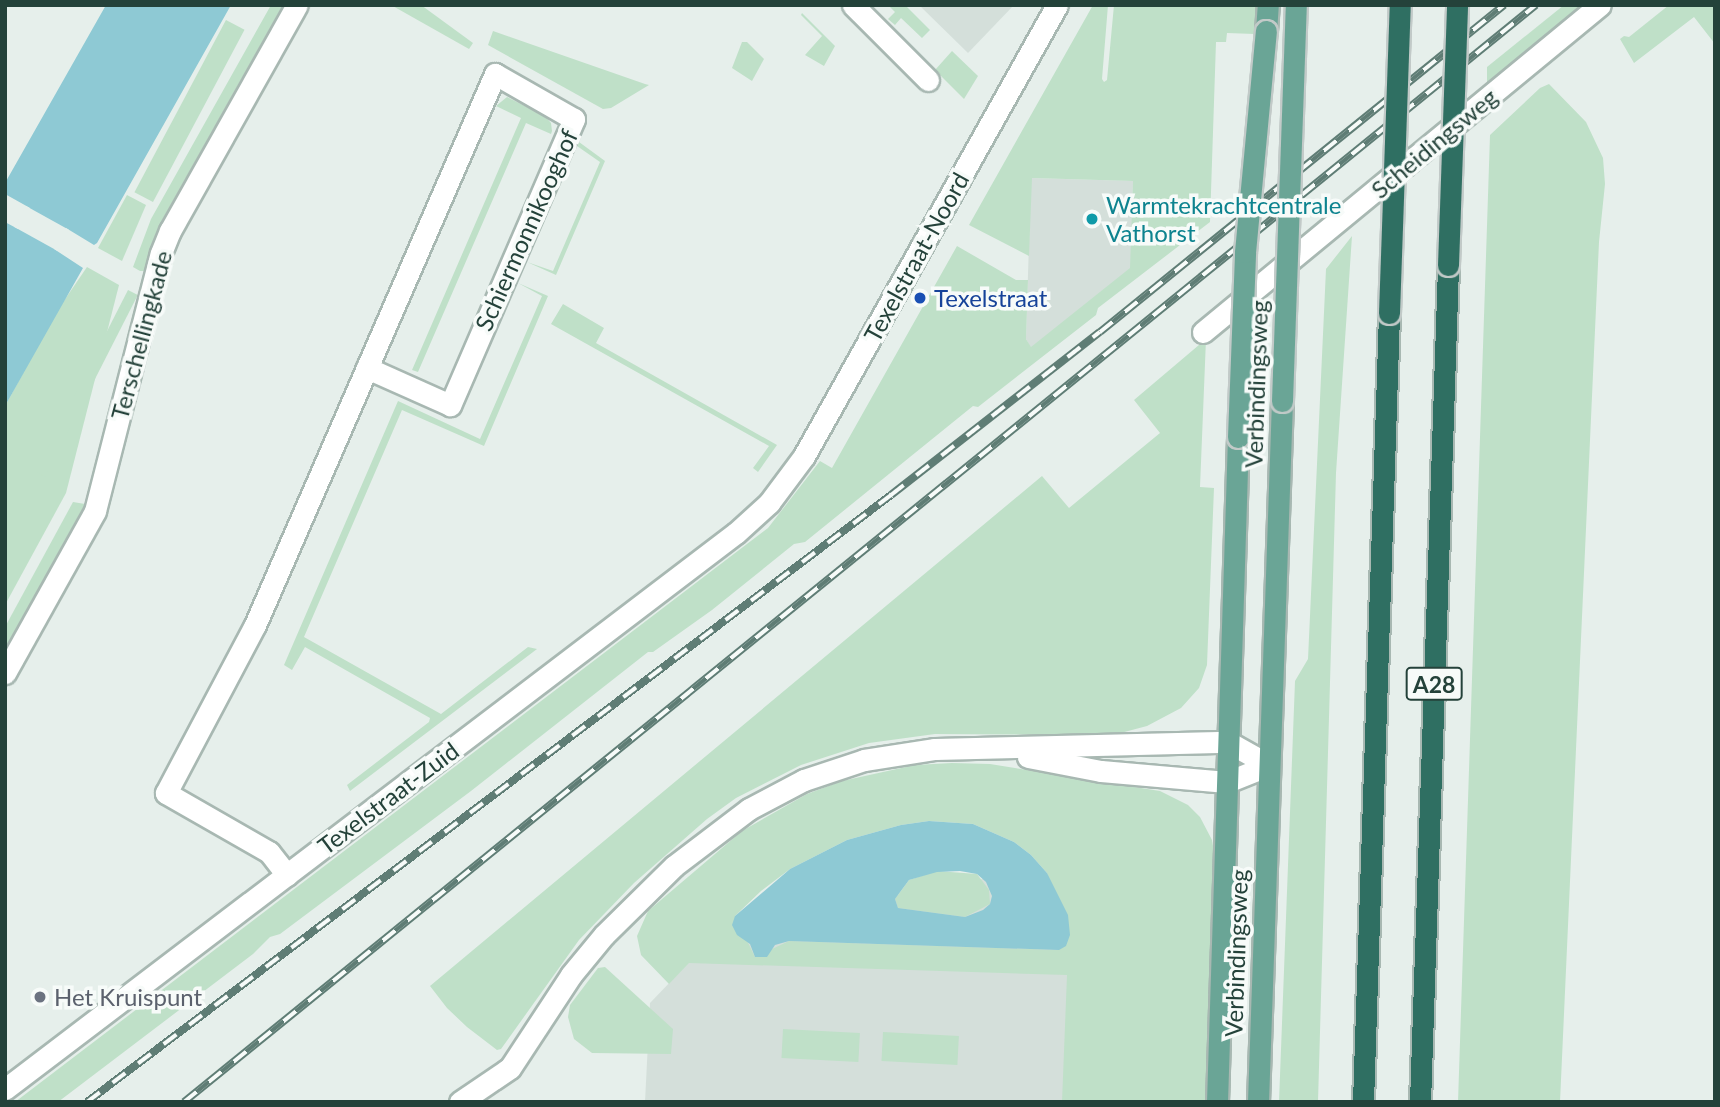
<!DOCTYPE html>
<style>
body{margin:0}
#map{position:relative;width:1720px;height:1107px;overflow:hidden;background:#e6efeb;font-family:Lato,sans-serif}
div>[style]{position:absolute}
[style*='--x']{left:calc(var(--x)*1px);top:calc(var(--y)*1px);width:calc(var(--w)*1px);rotate:calc(var(--a)*1deg)}
.built>*{inset:0;background:#d4dfda}
.green>*{inset:0;background:#bfe0c8;transform-origin:0 0}
.water>*{inset:0;background:#8ec9d4}
.pier>*{inset:0;background:#e6efeb;transform-origin:0 0}
.roads{filter:drop-shadow(2px 0 #a8b8b2) drop-shadow(-2px 0 #a8b8b2) drop-shadow(0 2px #a8b8b2) drop-shadow(0 -2px #a8b8b2)}
.minor>*{height:21px;margin:-10.5px;padding:0 10.5px;transform-origin:10.5px;border-radius:10.5px;background:#fff}
.major>*{height:21px;margin:-10.5px;padding:0 10.5px;transform-origin:10.5px;border-radius:10.5px;background:#6aa596}
.highway>*{height:21px;margin:-10.5px;padding:0 10.5px;transform-origin:10.5px;border-radius:10.5px;background:#2f6f62}
.rail>*{height:8px;margin-top:-4px;transform-origin:0;background:repeating-linear-gradient(90deg,#f7fbf9 0 16px,#5f7d75 0 32px);box-sizing:border-box;border-block:2px solid #5f7d75}
.bridges{filter:drop-shadow(2px 0 #c2cac8) drop-shadow(-2px 0 #c2cac8) drop-shadow(0 2px #c2cac8) drop-shadow(0 -2px #c2cac8)}
.major-bridge>*{height:21px;margin:-10.5px;padding:0 10.5px;transform-origin:10.5px;border-radius:10.5px;background:#6aa596}
.highway-bridge>*{height:21px;margin:-10.5px;padding:0 10.5px;transform-origin:10.5px;border-radius:10.5px;background:#2f6f62}
.dots>*{width:19px;height:19px;translate:-50% -50%;box-sizing:border-box;border:4px solid #f7fbf9;border-radius:50%}
span{translate:-50% -50%;white-space:nowrap;text-align:center;line-height:1.15;-webkit-text-stroke:7px #f7fbf9;paint-order:stroke}
.shield-label span{padding:2px 5px;background:#f7fbf9;border:2px solid;border-radius:5px;-webkit-text-stroke-width:0}
.shield-label{font-size:23px;color:#24423a;font-weight:700}
.street-label{font-size:24px;color:#24423a}
.culture-label{font-size:24px;color:#0d838f}
.left{translate:0 -50%;text-align:left}
.transit-label{font-size:24px;color:#164399}
.worship-label{font-size:24px;color:#5b616d}
.frame{position:absolute;inset:0;border:7px solid #24423a;pointer-events:none}
</style>
<div id="map">
<div class="built">
<i style="clip-path:polygon(919px 5px,1014px 5px,968px 53px)"></i>
<i style="clip-path:polygon(1031px 178px,1133px 181px,1131px 268px,1031px 348px,1026px 339px)"></i>
<i style="clip-path:polygon(1040px 868px,1112px 1102px,645px 1102px,650px 1003px,722px 928px)"></i>
</div>
<div class="green">
<i style="clip-path:polygon(271px 5px,283px 5px,159px 226px,144px 271px,140px 271px,133px 267px,151px 219px)"></i>
<i style="clip-path:polygon(391px 5px,421px 5px,473px 43px,469px 49px)"></i>
<i style="clip-path:polygon(888px 5px,905px 5px,930px 30px,922px 38px,901px 18px,895px 25px,888px 19px,895px 12px)"></i>
<i style="clip-path:polygon(1093px 5px,1108px 5px,1102px 79px,1104px 82px,1107px 80px,1114px 5px,1261px 5px,1259px 26px,1255px 34px,1227px 33px,1226px 42px,1216px 42px,1210px 222px,1098px 308px,1096px 315px,978px 407px,973px 406px,805px 542px,794px 544px,712px 610px,653px 652px,648px 652px,471px 791px,280px 934px,270px 937px,253px 954px,58px 1102px,15px 1102px,768px 528px,820px 461px,832px 468px,957px 246px,1016px 280px,1028px 280px,1026px 339px,1031px 347px,1130px 268px,1133px 181px,1032px 178px,1029px 256px,969px 225px)"></i>
<i style="clip-path:polygon(1564px 5px,1586px 5px,1487px 86px,1487px 67px)"></i>
<i style="clip-path:polygon(1669px 5px,1715px 5px,1715px 44px,1694px 17px,1634px 63px,1620px 39px,1624px 36px,1629px 37px)"></i>
<i style="clip-path:polygon(802px 13px,835px 46px,824px 66px,805px 55px,822px 36px,801px 15px)"></i>
<i style="left:226px;top:20px;width:21px;height:195px;rotate:28deg"></i>
<i style="clip-path:polygon(493px 31px,645px 84px,649px 85px,611px 108px,603px 109px,488px 45px)"></i>
<i style="clip-path:polygon(742px 42px,747px 42px,764px 59px,752px 81px,732px 68px)"></i>
<i style="clip-path:polygon(952px 51px,978px 76px,964px 99px,935px 70px)"></i>
<i style="clip-path:polygon(1549px 84px,1586px 122px,1603px 158px,1605px 184px,1599px 242px,1560px 1102px,1458px 1102px,1490px 135px,1540px 88px)"></i>
<i style="clip-path:polygon(507px 97px,545px 116px,551px 123px,552px 131px,551px 134px,526px 123px,418px 372px,412px 370px,521px 118px,496px 106px)"></i>
<i style="clip-path:polygon(579px 142px,605px 161px,556px 275px,527px 262px,553px 271px,600px 162px,577px 146px)"></i>
<i style="clip-path:polygon(127px 195px,146px 205px,122px 261px,98px 248px)"></i>
<i style="clip-path:polygon(1352px 236px,1336px 473px,1318px 1102px,1279px 1102px,1295px 681px,1308px 659px,1326px 269px)"></i>
<i style="clip-path:polygon(87px 267px,119px 285px,66px 493px,5px 605px,5px 406px,57px 311px)"></i>
<i style="clip-path:polygon(518px 283px,548px 296px,484px 446px,402px 410px,304px 637px,441px 714px,528px 647px,537px 649px,350px 791px,347px 785px,429px 722px,430px 718px,305px 647px,292px 670px,284px 665px,398px 401px,480px 439px,542px 296px)"></i>
<i style="left:128px;top:290px;width:11px;height:204px;rotate:27deg"></i>
<i style="clip-path:polygon(563px 304px,604px 328px,596px 343px,777px 445px,758px 472px,753px 468px,769px 446px,551px 324px)"></i>
<i style="clip-path:polygon(1206px 339px,1200px 487px,1214px 488px,1207px 665px,1199px 688px,1181px 708px,1147px 726px,1113px 735px,935px 734px,869px 743px,801px 765px,736px 798px,707px 819px,634px 883px,579px 940px,501px 1049px,497px 1050px,467px 1027px,447px 1008px,430px 986px,1042px 476px,1069px 508px,1160px 433px,1134px 400px)"></i>
<i style="clip-path:polygon(73px 502px,85px 504px,82px 510px,5px 649px,5px 627px)"></i>
<i style="clip-path:polygon(evenodd,952px 763px,990px 764px,1160px 791px,1188px 805px,1200px 817px,1212px 840px,1214px 852px,1206px 1102px,1062px 1102px,1067px 975px,689px 963px,669px 984px,641px 955px,637px 936px,648px 911px,742px 831px,807px 794px,842px 781px,915px 765px,952px 763px,929px 821px,973px 824px,1014px 842px,1031px 855px,1047px 873px,1058px 950px,789px 941px,755px 957px,735px 916px,761px 891px,790px 869px,847px 840px,901px 825px,929px 821px)"></i>
<i style="clip-path:polygon(937px 871px,977px 874px,989px 890px,990px 904px,965px 917px,898px 908px,895px 899px,909px 880px)"></i>
<i style="clip-path:polygon(605px 967px,673px 1029px,671px 1054px,592px 1053px,574px 1039px,568px 1017px,570px 1005px,598px 968px)"></i>
<i style="left:783px;top:1029px;width:77px;height:29px;rotate:3deg"></i>
<i style="left:883px;top:1032px;width:76px;height:29px;rotate:3deg"></i>
</div>
<div class="water">
<i style="clip-path:polygon(106px 5px,231px 5px,97px 243px,94px 245px,66px 228px,54px 249px,83px 268px,5px 406px,5px 222px,18px 229px,30px 208px,5px 194px,5px 183px)"></i>
<i style="clip-path:polygon(evenodd,929px 821px,973px 824px,1014px 842px,1031px 855px,1047px 873px,1068px 915px,1070px 935px,1066px 946px,1059px 950px,789px 941px,775px 945px,767px 957px,755px 957px,750px 944px,737px 935px,732px 925px,735px 916px,790px 869px,847px 840px,901px 825px,929px 821px,960px 871px,977px 874px,986px 882px,992px 896px,990px 904px,983px 910px,965px 917px,898px 908px,895px 899px,909px 880px,937px 872px,960px 871px)"></i>
</div>
<div class="pier">
<i style="left:26px;top:206px;width:49px;height:24px;rotate:29deg"></i>
</div>
<div class="roads">
<div class="minor">
<i style="--x:853;--y:5;--w:106;--a:45"></i>
<i style="--x:1203;--y:332;--w:514;--a:-39.48"></i>
<i style="--x:5;--y:673;--w:185;--a:-60.9"></i>
<i style="--x:95;--y:511;--w:266;--a:-75.7"></i>
<i style="--x:161;--y:253;--w:24;--a:-68"></i>
<i style="--x:170;--y:231;--w:259;--a:-60.7"></i>
<i style="--x:1028;--y:757;--w:74;--a:10.9"></i>
<i style="--x:1101;--y:771;--w:126;--a:5"></i>
<i style="--x:1227;--y:782;--w:45;--a:-22"></i>
<i style="--x:287;--y:875;--w:29;--a:-128"></i>
<i style="--x:269;--y:852;--w:119;--a:-150.2"></i>
<i style="--x:166;--y:793;--w:190;--a:-62.1"></i>
<i style="--x:255;--y:625;--w:601;--a:-66.46"></i>
<i style="--x:495;--y:74;--w:91;--a:29.7"></i>
<i style="--x:574;--y:119;--w:312;--a:113.4"></i>
<i style="--x:450;--y:405;--w:91;--a:-156"></i>
<i style="--x:5;--y:1089;--w:918;--a:-37.26"></i>
<i style="--x:736;--y:533;--w:45;--a:-42.3"></i>
<i style="--x:769;--y:503;--w:59;--a:-53.3"></i>
<i style="--x:804;--y:456;--w:517;--a:-60.71"></i>
<i style="--x:460;--y:1102;--w:60;--a:-34.2"></i>
<i style="--x:510;--y:1068;--w:111;--a:-56.7"></i>
<i style="--x:571;--y:975;--w:52;--a:-50.5"></i>
<i style="--x:604;--y:935;--w:98;--a:-44.6"></i>
<i style="--x:674;--y:866;--w:94;--a:-37.2"></i>
<i style="--x:749;--y:809;--w:62;--a:-27.8"></i>
<i style="--x:804;--y:780;--w:63;--a:-18.4"></i>
<i style="--x:864;--y:760;--w:72;--a:-8.8"></i>
<i style="--x:935;--y:749;--w:293;--a:-1.4"></i>
<i style="--x:1228;--y:742;--w:47;--a:29.3"></i>
</div>
<div class="major">
<i style="--x:1266;--y:31;--w:26;--a:-86"></i>
<i style="--x:1217;--y:1102;--w:665;--a:-88.19"></i>
<i style="--x:1258;--y:1102;--w:701;--a:-88.04"></i>
</div>
<div class="highway">
<i style="--x:1363;--y:1102;--w:789;--a:-88.11"></i>
<i style="--x:1420;--y:1102;--w:837;--a:-88.08"></i>
</div>
</div>
<div class="rail">
<i style="--x:87;--y:1102;--w:1007;--a:-37.05"></i>
<i style="--x:891;--y:495;--w:265;--a:-38"></i>
<i style="--x:1100;--y:332;--w:520;--a:-38.99"></i>
<i style="--x:184;--y:1102;--w:1741;--a:-39.06"></i>
</div>
<div class="bridges">
<div class="major-bridge">
<i style="--x:1282;--y:401;--w:396;--a:-88"></i>
<i style="--x:1238;--y:437;--w:185;--a:-87.8"></i>
<i style="--x:1245;--y:252;--w:222;--a:-84.6"></i>
</div>
<div class="highway-bridge">
<i style="--x:1448;--y:265;--w:260;--a:-88"></i>
<i style="--x:1389;--y:313;--w:308;--a:-88"></i>
</div>
</div>
<div class="dots">
<i style="left:1092px;top:219px;background:#0f9aa8"></i>
<i style="left:920px;top:298px;background:#1a4fb4"></i>
<i style="left:40px;top:997px;background:#6b7280"></i>
</div>
<div class="shield-label">
<span style="left:1434px;top:684px">A28</span>
</div>
<div class="street-label">
<span style="left:1434px;top:143px;rotate:-40deg">Scheidingsweg</span>
<span style="left:526px;top:230px;rotate:-66deg">Schiermonnikooghof</span>
<span style="left:916px;top:257px;rotate:-61deg">Texelstraat-Noord</span>
<span style="left:141px;top:335px;rotate:-75deg">Terschellingkade</span>
<span style="left:1256px;top:384px;rotate:-88deg">Verbindingsweg</span>
<span style="left:388px;top:798px;rotate:-37deg">Texelstraat-Zuid</span>
<span style="left:1236px;top:953px;rotate:-88deg">Verbindingsweg</span>
</div>
<div class="culture-label">
<span class="left" style="left:1106px;top:219px">Warmtekrachtcentrale<br>Vathorst</span>
</div>
<div class="transit-label">
<span class="left" style="left:934px;top:298px">Texelstraat</span>
</div>
<div class="worship-label">
<span class="left" style="left:54px;top:997px">Het Kruispunt</span>
</div>
<div class="frame"></div>
</div>
